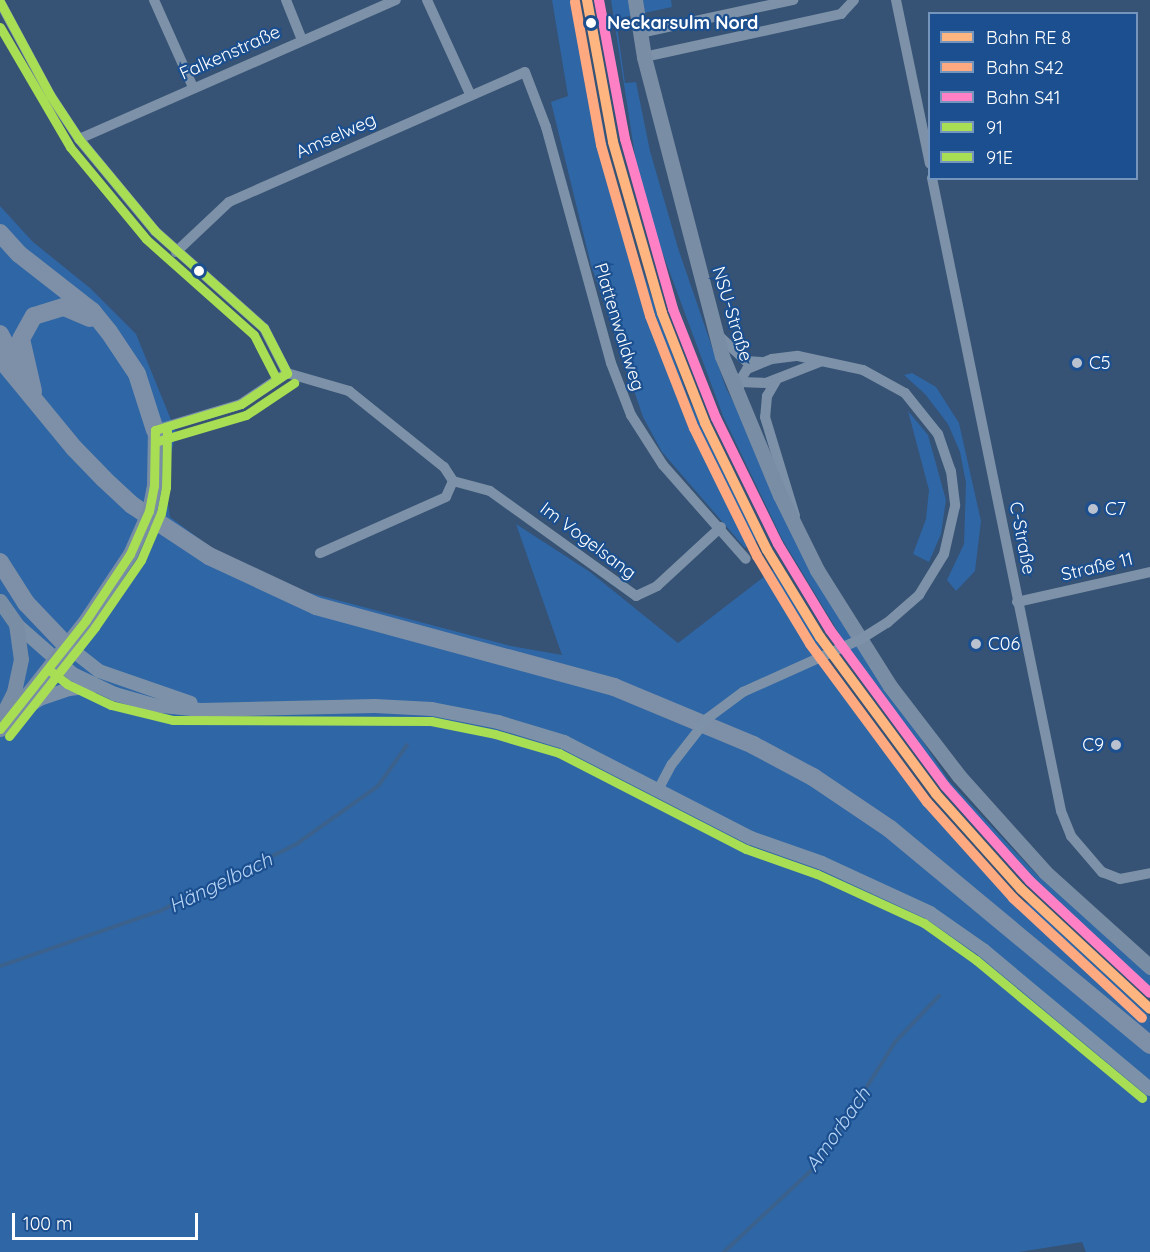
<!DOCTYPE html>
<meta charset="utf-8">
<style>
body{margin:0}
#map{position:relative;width:1150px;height:1252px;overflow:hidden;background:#365274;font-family:Quicksand,sans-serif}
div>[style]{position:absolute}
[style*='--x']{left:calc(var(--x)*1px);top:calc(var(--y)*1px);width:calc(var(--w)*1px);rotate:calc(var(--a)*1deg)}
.green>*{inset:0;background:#2f66a5}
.stream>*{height:4px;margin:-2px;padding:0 2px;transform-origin:2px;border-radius:2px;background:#3b618d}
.minor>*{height:10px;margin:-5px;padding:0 5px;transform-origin:5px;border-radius:5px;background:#7d92a8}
.tertiary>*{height:14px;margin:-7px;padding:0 7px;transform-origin:7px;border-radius:7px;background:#7d92a8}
.secondary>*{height:15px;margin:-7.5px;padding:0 7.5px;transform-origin:7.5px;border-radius:7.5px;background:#798da4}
.trunk>*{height:18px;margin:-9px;padding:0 9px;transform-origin:9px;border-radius:9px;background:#7e90a7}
.minor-bridge>*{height:10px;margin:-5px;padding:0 5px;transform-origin:5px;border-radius:5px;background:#7d92a8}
.secondary-bridge>*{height:15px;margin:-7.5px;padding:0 7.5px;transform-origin:7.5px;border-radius:7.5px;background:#798da4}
.bus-1>*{height:9px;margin:-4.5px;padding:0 4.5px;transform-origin:4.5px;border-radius:4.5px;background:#a8de53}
.bus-2>*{height:9px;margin:-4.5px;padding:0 4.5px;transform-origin:4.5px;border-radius:4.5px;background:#a8de53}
.rail-1>*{height:10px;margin:-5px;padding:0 5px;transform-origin:5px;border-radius:5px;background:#ffb580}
.rail-2>*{height:10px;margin:-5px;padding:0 5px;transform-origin:5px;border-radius:5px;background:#ffa980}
.rail-3>*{height:10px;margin:-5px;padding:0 5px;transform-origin:5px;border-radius:5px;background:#ff80c5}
.dots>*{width:16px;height:16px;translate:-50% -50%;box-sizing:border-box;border:3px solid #1b4f8f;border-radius:50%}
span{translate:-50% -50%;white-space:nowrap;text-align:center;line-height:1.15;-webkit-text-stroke:4.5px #1b4f8f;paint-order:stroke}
.stop-label{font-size:18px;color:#fff;font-weight:700}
.left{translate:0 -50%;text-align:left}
.street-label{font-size:18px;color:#fff}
.poi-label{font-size:18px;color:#fff}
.right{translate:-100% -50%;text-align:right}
.water-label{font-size:20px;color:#b5d3f5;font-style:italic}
.legend{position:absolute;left:928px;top:12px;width:210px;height:168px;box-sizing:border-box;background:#1b4f8f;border:2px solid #7695bc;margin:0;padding:8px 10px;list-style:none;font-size:18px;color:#fff}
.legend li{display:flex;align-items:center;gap:12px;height:30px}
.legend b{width:30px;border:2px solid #7695bc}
.scale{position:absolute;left:12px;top:1213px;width:186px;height:27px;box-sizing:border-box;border:3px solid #fff;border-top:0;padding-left:8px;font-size:18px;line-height:21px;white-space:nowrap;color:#fff;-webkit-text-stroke:4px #1b4f8f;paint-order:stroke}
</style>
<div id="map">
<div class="green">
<i style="clip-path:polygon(552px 0,578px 0,618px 202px,688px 397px,758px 540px,745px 548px,662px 452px,643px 417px,591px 265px,551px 102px,568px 96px)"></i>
<i style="clip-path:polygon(611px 0,671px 0,672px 7px,616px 19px,625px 83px,636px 82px,650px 151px,678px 248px,726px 388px,883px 681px,949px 781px,1038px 876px,1093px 921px,1150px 959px,1150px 987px,1052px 904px,954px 799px,881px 703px,782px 539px,723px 416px,641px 195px)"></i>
<i style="clip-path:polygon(0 206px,33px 242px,90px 288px,136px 334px,176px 432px,165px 483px,170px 517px,217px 552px,284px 586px,511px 646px,562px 655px,516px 524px,590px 572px,678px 643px,774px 569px,862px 716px,935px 813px,1009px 896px,1030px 904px,1150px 1016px,1150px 1252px,1086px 1252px,1082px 1242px,1019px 1252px,0 1252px)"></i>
<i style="clip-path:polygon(912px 373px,936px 387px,959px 423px,981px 521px,975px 571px,956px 591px,947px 580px,964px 544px,966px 483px,960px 452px,948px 424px,925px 394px,904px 375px)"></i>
<i style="clip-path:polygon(908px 411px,928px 435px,946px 500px,941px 534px,929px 562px,913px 554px,926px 519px,929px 490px)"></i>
</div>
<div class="stream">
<i style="--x:0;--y:966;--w:169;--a:-19"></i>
<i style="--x:160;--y:911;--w:150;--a:-26.1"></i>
<i style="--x:295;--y:845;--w:102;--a:-35.4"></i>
<i style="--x:378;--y:786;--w:50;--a:-54.7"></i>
<i style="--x:724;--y:1252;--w:129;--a:-43.1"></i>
<i style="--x:818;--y:1164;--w:144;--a:-57.7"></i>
<i style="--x:895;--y:1042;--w:64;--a:-46.3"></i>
</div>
<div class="minor">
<i style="--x:154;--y:0;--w:95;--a:65.9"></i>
<i style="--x:286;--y:0;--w:43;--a:68.2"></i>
<i style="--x:427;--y:0;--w:103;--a:65.4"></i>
<i style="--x:896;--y:0;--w:167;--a:78.3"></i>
<i style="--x:0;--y:2;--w:106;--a:61.7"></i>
<i style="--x:50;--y:95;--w:53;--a:56.6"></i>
<i style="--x:79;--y:139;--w:119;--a:50.4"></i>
<i style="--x:155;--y:231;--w:146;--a:41.7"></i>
<i style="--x:264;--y:328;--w:51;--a:62.9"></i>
<i style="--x:640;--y:33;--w:157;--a:-12.2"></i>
<i style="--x:644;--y:57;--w:202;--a:-12.3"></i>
<i style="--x:841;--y:14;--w:19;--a:-47"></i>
<i style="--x:79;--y:139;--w:346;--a:-23.7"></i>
<i style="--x:932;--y:178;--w:646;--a:78.48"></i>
<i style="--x:1061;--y:811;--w:27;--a:68"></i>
<i style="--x:1071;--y:836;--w:48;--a:49.3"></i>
<i style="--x:1102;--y:872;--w:19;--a:21"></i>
<i style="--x:1120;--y:879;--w:31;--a:-11"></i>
<i style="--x:176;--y:252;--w:73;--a:-43.3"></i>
<i style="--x:229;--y:202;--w:323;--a:-23.7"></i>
<i style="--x:525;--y:72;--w:59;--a:69.1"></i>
<i style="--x:546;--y:127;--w:245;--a:74.6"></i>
<i style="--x:611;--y:363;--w:56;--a:69"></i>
<i style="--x:631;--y:415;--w:59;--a:57.4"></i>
<i style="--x:663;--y:465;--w:125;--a:48.6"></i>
<i style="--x:718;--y:335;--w:38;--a:43"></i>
<i style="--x:746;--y:361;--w:15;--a:4"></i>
<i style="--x:287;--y:373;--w:65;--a:16.2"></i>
<i style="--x:349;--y:391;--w:122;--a:38.7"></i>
<i style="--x:444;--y:467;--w:17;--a:57"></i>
<i style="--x:453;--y:481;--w:17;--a:114"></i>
<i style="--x:446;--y:497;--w:138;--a:156"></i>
<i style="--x:734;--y:377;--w:7;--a:45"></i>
<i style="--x:739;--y:382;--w:27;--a:2"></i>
<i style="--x:766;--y:383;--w:58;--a:-21.3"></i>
<i style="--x:777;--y:379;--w:20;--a:120"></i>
<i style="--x:767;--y:396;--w:21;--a:95"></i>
<i style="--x:765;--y:417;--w:103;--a:73.1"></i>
<i style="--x:739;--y:393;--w:11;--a:-90"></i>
<i style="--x:739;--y:382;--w:15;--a:-58"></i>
<i style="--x:747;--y:369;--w:27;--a:-22"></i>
<i style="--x:772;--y:359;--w:26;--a:-7"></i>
<i style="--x:798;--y:356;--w:66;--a:12.2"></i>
<i style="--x:863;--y:370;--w:48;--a:28.7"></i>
<i style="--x:905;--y:393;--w:53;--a:51.2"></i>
<i style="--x:938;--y:434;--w:39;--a:71"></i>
<i style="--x:951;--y:471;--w:35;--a:83"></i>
<i style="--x:955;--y:506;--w:49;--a:102.9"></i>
<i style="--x:155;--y:430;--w:90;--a:-16.8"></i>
<i style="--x:241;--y:404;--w:55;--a:-34"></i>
<i style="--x:453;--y:481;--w:38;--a:15"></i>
<i style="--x:490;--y:491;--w:180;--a:35.7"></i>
<i style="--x:636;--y:596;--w:23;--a:-25"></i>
<i style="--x:657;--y:586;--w:87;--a:-42.7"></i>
<i style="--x:1017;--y:602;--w:136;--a:-12.7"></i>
<i style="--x:659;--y:788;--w:27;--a:-62"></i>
</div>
<div class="tertiary">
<i style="--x:16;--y:624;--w:76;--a:41.3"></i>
<i style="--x:73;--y:674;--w:47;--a:25.5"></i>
<i style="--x:115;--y:694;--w:40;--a:16"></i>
<i style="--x:153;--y:705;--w:48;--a:5.9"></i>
<i style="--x:201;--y:710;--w:174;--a:-1.3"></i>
<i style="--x:375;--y:706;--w:57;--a:3"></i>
<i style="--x:432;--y:709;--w:67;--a:11.1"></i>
<i style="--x:498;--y:722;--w:69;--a:16.9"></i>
<i style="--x:564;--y:742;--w:210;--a:27.2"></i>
<i style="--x:751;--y:838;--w:75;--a:19.4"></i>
<i style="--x:822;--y:863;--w:119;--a:24.8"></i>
<i style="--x:930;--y:913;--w:65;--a:34.9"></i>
<i style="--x:983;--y:950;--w:217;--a:39.8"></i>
<i style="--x:66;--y:645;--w:42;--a:38.2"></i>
<i style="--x:99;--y:671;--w:97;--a:19.2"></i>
<i style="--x:12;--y:717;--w:33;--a:-33"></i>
<i style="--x:40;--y:699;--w:31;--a:-19"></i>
<i style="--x:69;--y:689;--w:25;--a:-7"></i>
</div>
<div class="secondary">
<i style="--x:635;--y:0;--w:58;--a:81"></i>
<i style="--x:644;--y:57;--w:309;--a:75.4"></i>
<i style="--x:722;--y:356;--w:151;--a:67.4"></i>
<i style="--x:780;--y:495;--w:84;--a:63.7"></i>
<i style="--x:817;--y:570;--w:137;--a:57.8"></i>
<i style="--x:890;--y:686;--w:113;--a:52.5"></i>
<i style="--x:959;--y:776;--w:129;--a:48.1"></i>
<i style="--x:1045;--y:872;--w:142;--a:42.1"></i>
<i style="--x:154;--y:486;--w:56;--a:-89"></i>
<i style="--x:0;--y:601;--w:28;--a:55"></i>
<i style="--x:16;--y:624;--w:35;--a:82"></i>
<i style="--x:21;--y:659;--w:34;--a:102"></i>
<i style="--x:14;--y:692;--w:29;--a:117"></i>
<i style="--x:0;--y:729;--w:139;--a:-51.7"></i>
<i style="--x:86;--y:620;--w:79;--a:-56.3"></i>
</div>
<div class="trunk">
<i style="--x:0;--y:233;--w:28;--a:48"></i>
<i style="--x:19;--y:254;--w:93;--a:38"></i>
<i style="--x:92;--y:311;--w:27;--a:51"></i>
<i style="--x:109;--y:332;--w:50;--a:56.3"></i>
<i style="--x:137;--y:374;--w:59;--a:72.2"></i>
<i style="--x:0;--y:334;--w:39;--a:63"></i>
<i style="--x:0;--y:358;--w:117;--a:50.6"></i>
<i style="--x:74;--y:448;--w:43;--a:45.9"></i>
<i style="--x:104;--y:479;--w:38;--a:43"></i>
<i style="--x:132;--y:505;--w:92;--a:33.5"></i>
<i style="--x:209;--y:556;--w:118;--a:25"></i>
<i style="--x:316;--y:606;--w:309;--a:15.2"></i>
<i style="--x:614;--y:687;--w:151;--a:22.6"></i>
<i style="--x:753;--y:745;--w:68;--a:28.1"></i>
<i style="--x:813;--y:777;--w:93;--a:34"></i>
<i style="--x:890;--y:829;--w:338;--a:39.7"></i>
<i style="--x:33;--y:391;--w:53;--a:-103"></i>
<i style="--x:21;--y:339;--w:26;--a:-61"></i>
<i style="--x:34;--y:316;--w:31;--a:-17"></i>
<i style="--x:64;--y:307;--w:28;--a:23"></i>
<i style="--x:0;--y:562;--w:49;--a:57.6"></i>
<i style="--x:26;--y:603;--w:58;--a:46.4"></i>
</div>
<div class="minor-bridge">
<i style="--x:672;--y:764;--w:58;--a:-52"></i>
<i style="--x:708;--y:718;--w:44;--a:-36.6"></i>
<i style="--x:743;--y:692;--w:129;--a:-24.2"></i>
<i style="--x:861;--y:639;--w:31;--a:-32"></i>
<i style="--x:887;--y:623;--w:43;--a:-41.2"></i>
<i style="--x:919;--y:595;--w:48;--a:-58.6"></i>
</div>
<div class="secondary-bridge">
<i style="--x:130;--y:554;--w:47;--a:-66.2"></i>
<i style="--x:149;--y:511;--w:25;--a:-79"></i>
</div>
<div class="bus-1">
<i style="--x:0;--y:2;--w:106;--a:61.7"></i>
<i style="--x:50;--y:95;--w:53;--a:56.6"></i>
<i style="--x:79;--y:139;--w:119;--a:50.4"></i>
<i style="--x:155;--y:231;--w:146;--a:41.7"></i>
<i style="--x:264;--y:328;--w:51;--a:62.9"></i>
<i style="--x:155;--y:430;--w:90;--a:-16.8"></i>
<i style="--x:241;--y:404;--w:55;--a:-34"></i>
<i style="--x:0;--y:729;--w:139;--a:-51.7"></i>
<i style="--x:86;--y:620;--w:79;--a:-56.3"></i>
<i style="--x:130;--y:554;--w:47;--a:-66.2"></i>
<i style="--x:149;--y:511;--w:25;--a:-79"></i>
<i style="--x:154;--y:486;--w:56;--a:-89"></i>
</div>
<div class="bus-2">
<i style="--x:0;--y:27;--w:139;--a:59.7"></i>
<i style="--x:70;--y:147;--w:119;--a:50.4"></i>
<i style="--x:146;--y:239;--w:144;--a:41.6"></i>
<i style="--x:254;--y:335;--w:48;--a:62.9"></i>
<i style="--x:158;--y:441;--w:92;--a:-16.5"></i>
<i style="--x:246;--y:415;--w:58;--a:-33.7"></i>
<i style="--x:48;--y:669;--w:24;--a:38"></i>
<i style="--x:67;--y:684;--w:49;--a:25.5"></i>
<i style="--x:111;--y:705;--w:64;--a:13.6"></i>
<i style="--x:173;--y:720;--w:258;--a:0.2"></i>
<i style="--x:431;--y:721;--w:65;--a:11.5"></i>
<i style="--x:495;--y:734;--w:67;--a:16.5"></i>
<i style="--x:559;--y:753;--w:210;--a:27.2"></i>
<i style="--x:746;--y:849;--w:75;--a:19.4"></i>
<i style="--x:817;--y:874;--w:118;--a:24.6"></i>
<i style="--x:924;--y:923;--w:64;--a:35.4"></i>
<i style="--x:976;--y:960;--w:216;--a:39.7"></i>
<i style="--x:9;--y:736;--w:139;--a:-51.7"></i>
<i style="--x:95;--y:627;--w:81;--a:-55.5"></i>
<i style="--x:141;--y:560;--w:51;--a:-66.9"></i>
<i style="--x:161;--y:513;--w:26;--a:-79"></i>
<i style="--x:166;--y:487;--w:57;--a:-89"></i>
</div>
<div class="rail-1">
<i style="--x:587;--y:0;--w:144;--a:79.6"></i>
<i style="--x:613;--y:142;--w:178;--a:74"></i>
<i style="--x:662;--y:313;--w:118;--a:68.6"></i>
<i style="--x:705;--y:423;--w:141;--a:64"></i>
<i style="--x:767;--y:550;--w:102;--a:58.7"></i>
<i style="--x:820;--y:637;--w:195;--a:53.5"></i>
<i style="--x:936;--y:794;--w:127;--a:48.2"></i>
<i style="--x:1021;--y:889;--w:176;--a:42.9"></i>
</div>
<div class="rail-2">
<i style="--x:575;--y:2;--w:145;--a:79.7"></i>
<i style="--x:601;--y:145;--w:178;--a:74"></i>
<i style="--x:650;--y:316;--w:120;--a:68.6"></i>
<i style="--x:694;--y:428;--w:143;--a:63.8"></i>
<i style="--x:757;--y:556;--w:103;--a:58.9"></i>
<i style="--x:810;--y:644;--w:197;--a:53.5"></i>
<i style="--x:927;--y:802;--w:129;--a:48.1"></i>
<i style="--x:1013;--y:898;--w:176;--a:42.9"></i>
</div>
<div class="rail-3">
<i style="--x:599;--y:0;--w:141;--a:79.4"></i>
<i style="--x:625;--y:139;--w:177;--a:74.2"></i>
<i style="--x:673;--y:309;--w:117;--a:68.5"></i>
<i style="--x:716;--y:418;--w:140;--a:63.8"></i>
<i style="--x:778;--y:544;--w:100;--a:58.8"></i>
<i style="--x:830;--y:630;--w:194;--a:53.6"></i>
<i style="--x:945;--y:786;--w:127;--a:48.2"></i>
<i style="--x:1030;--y:881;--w:164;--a:43"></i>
</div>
<div class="dots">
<i style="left:591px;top:23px;background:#fff"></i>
<i style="left:199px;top:271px;background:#fff"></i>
<i style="left:1077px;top:363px;background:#b9c2ce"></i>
<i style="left:1093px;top:509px;background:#b9c2ce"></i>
<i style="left:976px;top:644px;background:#b9c2ce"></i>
<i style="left:1116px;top:745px;background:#b9c2ce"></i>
</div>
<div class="stop-label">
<span class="left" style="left:607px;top:23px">Neckarsulm Nord</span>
</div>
<div class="street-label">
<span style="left:230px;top:53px;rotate:-24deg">Falkenstraße</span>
<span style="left:336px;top:136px;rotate:-24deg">Amselweg</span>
<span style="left:732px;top:314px;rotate:73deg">NSU-Straße</span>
<span style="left:619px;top:327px;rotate:73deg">Plattenwaldweg</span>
<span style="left:1022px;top:538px;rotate:79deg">C-Straße</span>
<span style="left:588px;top:541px;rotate:37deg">Im Vogelsang</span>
<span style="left:1097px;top:567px;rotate:-13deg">Straße 11</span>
</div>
<div class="poi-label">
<span class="left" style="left:1089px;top:363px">C5</span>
<span class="left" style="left:1105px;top:509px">C7</span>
<span class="left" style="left:988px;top:644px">C06</span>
<span class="right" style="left:1104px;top:745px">C9</span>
</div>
<div class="water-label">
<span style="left:220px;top:882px;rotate:-26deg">Hängelbach</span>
<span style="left:837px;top:1129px;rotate:-55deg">Amorbach</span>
</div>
<ul class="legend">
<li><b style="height:8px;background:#ffb580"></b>Bahn RE 8</li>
<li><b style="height:8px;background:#ffa980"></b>Bahn S42</li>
<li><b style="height:8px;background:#ff80c5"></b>Bahn S41</li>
<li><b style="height:8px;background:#a8de53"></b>91</li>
<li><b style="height:8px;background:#a8de53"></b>91E</li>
</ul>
<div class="scale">100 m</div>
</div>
